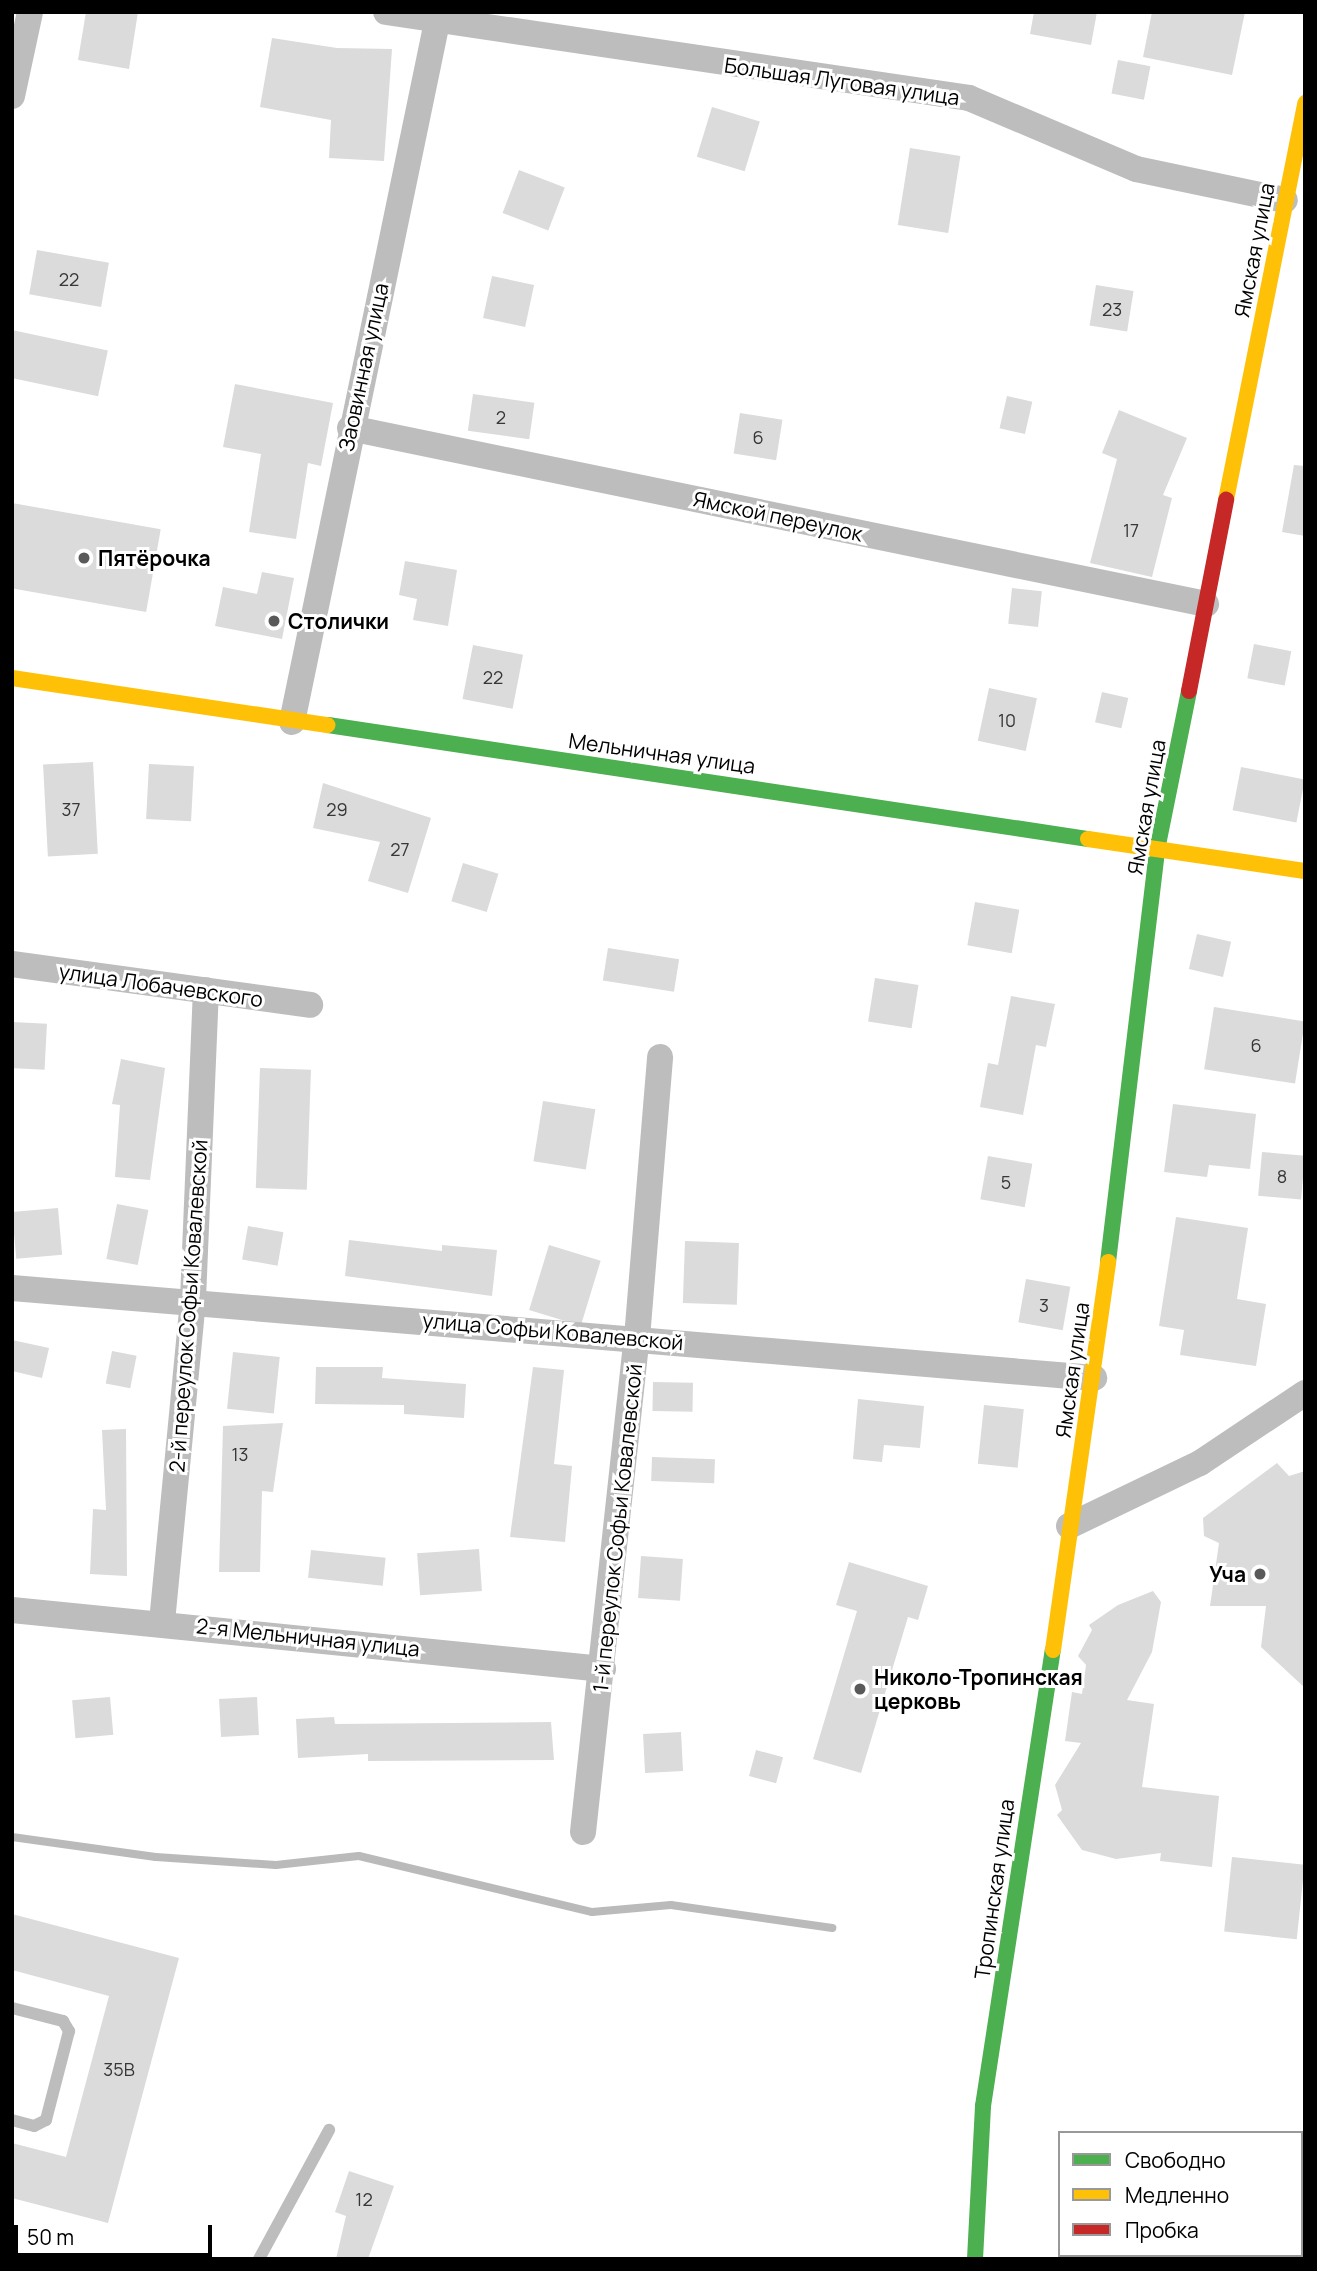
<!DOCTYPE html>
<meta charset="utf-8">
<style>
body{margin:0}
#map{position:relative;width:1317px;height:2271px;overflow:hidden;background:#fff;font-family:Manrope,sans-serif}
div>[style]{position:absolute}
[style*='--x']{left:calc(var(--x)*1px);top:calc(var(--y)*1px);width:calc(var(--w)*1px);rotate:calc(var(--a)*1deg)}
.stream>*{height:8px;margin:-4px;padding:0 4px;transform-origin:4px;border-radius:4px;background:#bababa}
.building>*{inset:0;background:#dbdbdb;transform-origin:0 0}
.lane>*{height:12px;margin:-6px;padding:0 6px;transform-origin:6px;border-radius:6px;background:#bdbdbd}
.street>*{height:26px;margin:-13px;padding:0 13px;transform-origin:13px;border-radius:13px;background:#bdbdbd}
.fast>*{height:16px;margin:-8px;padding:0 8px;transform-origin:8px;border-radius:8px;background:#4caf50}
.slow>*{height:16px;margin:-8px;padding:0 8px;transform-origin:8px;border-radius:8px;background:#ffc107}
.jam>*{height:16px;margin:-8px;padding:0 8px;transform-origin:8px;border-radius:8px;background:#c62828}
.dots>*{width:19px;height:19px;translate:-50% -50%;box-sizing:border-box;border:4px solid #fff;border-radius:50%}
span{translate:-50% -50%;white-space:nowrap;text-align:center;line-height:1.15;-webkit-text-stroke:6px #fff;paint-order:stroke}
.number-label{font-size:18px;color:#373737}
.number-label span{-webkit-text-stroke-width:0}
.street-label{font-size:21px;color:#000}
.poi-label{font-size:21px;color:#000;font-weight:700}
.left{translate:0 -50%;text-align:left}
.right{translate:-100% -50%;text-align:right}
.frame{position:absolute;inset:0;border:14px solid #000;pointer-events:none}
.legend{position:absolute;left:1058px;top:2131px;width:245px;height:126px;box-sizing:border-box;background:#fff;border:2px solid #999;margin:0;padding:9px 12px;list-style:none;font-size:21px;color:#000}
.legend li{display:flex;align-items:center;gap:14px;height:35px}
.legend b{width:35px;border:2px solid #999}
.scale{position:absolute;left:14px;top:2225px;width:198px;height:32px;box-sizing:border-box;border:4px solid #000;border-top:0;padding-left:9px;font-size:21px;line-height:24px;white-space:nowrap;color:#000;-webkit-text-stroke:5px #fff;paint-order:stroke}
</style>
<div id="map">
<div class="stream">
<i style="--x:12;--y:1837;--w:145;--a:7.9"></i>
<i style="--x:156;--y:1857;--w:120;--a:3.8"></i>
<i style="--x:276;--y:1865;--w:83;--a:-6.2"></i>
<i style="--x:359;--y:1856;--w:240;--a:13.5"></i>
<i style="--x:592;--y:1912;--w:79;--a:-5.1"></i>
<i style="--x:671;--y:1905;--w:163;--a:8.1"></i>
</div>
<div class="building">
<i style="clip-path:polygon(86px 12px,138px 12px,129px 69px,78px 60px)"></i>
<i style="clip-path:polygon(1034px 12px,1097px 12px,1091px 45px,1030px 34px)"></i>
<i style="clip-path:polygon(1152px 12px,1245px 12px,1232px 75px,1143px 57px)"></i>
<i style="clip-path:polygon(272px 38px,337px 48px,392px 49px,384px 161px,329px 158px,331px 120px,260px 107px)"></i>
<i style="left:1118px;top:60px;width:33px;height:34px;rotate:11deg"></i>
<i style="left:712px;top:107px;width:50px;height:52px;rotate:17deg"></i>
<i style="left:910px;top:148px;width:51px;height:78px;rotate:9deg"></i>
<i style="left:519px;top:170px;width:49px;height:46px;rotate:21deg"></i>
<i style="left:37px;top:250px;width:73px;height:45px;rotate:10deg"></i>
<i style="left:492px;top:276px;width:43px;height:43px;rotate:12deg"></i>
<i style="left:1096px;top:285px;width:38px;height:41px;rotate:9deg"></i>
<i style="left:12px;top:330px;width:98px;height:47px;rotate:12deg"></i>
<i style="clip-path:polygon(235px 384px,333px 403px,321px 466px,308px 463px,296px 539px,249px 532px,261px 454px,223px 447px)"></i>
<i style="left:473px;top:394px;width:62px;height:37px;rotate:8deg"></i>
<i style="left:1007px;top:396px;width:26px;height:33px;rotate:13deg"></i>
<i style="clip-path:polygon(1119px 410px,1187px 438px,1163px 495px,1172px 498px,1152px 577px,1090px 563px,1117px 459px,1102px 453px)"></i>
<i style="left:740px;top:413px;width:43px;height:41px;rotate:9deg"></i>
<i style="clip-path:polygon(1294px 465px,1305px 466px,1305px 536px,1282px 532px)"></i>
<i style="left:12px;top:503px;width:151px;height:84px;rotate:10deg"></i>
<i style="clip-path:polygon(405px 561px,457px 570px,448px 626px,413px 620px,417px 599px,399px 595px)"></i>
<i style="clip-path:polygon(262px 572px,294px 578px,282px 639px,215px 626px,223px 587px,257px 594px)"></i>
<i style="left:1012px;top:588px;width:30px;height:36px;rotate:6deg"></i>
<i style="left:1254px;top:644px;width:38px;height:35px;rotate:11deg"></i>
<i style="left:473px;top:645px;width:51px;height:55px;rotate:11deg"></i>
<i style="left:989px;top:688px;width:49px;height:54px;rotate:12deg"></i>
<i style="left:1102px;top:692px;width:27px;height:31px;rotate:13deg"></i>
<i style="left:93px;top:762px;width:92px;height:50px;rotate:87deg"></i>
<i style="left:149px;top:764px;width:45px;height:55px;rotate:3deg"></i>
<i style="left:1241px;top:767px;width:65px;height:44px;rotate:11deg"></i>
<i style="clip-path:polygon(323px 783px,431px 818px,408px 893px,368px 881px,380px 842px,313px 828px)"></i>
<i style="left:463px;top:863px;width:37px;height:40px;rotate:17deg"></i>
<i style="left:975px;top:902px;width:45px;height:44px;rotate:10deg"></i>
<i style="left:1197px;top:934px;width:35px;height:36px;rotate:13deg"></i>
<i style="left:608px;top:948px;width:72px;height:33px;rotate:9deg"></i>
<i style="left:875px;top:978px;width:44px;height:44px;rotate:9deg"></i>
<i style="clip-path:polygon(1011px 996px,1055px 1004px,1046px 1047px,1036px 1045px,1023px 1115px,980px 1107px,988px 1063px,998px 1065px)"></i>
<i style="left:1214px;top:1007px;width:92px;height:63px;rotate:9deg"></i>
<i style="left:12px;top:1022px;width:35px;height:46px;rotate:3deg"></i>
<i style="clip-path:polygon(121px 1059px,165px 1068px,150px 1180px,115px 1177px,120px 1105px,112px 1104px)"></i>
<i style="left:260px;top:1068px;width:51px;height:120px;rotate:2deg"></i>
<i style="left:543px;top:1101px;width:53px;height:61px;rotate:9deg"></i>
<i style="clip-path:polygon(1173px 1104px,1256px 1114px,1250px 1169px,1209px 1165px,1207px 1177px,1164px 1172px)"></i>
<i style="left:1262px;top:1152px;width:43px;height:44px;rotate:5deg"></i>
<i style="left:988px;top:1156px;width:45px;height:44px;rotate:10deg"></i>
<i style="left:117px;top:1204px;width:32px;height:56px;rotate:11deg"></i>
<i style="left:58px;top:1208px;width:47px;height:46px;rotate:85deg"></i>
<i style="clip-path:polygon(1176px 1217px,1248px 1228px,1237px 1299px,1266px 1304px,1256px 1366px,1180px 1355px,1184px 1330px,1159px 1326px)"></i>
<i style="left:248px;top:1226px;width:36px;height:34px;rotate:10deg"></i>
<i style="clip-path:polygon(349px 1240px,442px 1251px,442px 1245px,497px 1250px,492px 1296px,345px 1276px)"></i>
<i style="left:685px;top:1241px;width:54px;height:62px;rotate:2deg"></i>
<i style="left:549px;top:1245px;width:54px;height:68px;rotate:17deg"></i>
<i style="left:1026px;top:1279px;width:45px;height:44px;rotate:10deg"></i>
<i style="clip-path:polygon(12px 1340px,49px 1348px,42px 1378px,12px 1371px)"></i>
<i style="left:112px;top:1351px;width:25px;height:33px;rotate:11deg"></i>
<i style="left:233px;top:1352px;width:47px;height:57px;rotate:6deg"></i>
<i style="clip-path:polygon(316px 1367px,383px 1367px,382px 1378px,466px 1384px,464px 1418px,404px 1414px,404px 1405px,315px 1404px)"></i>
<i style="clip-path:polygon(533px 1367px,564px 1370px,554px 1464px,572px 1466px,565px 1542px,510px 1537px)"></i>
<i style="left:653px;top:1382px;width:40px;height:29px;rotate:1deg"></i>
<i style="clip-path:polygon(858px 1399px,924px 1406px,920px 1448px,884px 1445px,882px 1462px,853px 1459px)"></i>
<i style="left:984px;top:1405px;width:40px;height:59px;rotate:6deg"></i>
<i style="clip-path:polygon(283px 1423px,273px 1492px,262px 1491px,260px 1572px,219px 1572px,223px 1426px)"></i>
<i style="clip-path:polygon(126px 1429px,127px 1576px,90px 1574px,93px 1509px,106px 1510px,102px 1430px)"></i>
<i style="left:652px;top:1457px;width:63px;height:24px;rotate:2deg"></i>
<i style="clip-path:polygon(1277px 1463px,1289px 1476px,1305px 1471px,1305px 1688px,1261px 1647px,1266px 1606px,1210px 1606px,1219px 1543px,1204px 1536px,1203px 1518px)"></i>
<i style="left:479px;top:1549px;width:42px;height:62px;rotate:86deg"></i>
<i style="left:311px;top:1550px;width:75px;height:28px;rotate:6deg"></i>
<i style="left:641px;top:1556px;width:42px;height:42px;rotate:4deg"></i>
<i style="clip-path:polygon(849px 1562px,928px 1586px,918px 1620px,908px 1617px,861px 1773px,813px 1759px,857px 1611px,836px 1605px)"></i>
<i style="clip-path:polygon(1153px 1591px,1161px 1602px,1152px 1652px,1127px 1700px,1154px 1704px,1142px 1787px,1219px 1796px,1212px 1867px,1160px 1861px,1161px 1853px,1116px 1859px,1082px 1850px,1057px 1815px,1062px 1810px,1055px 1785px,1081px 1743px,1065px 1741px,1072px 1692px,1082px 1694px,1086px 1665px,1078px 1656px,1092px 1630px,1089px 1625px,1118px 1605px)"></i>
<i style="left:110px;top:1697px;width:38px;height:38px;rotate:85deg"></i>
<i style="left:257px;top:1697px;width:38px;height:38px;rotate:87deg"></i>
<i style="clip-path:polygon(334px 1717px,335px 1724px,551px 1722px,554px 1760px,368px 1761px,368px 1754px,298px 1758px,296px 1719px)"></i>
<i style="left:681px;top:1732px;width:39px;height:38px;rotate:87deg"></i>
<i style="left:756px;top:1750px;width:28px;height:27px;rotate:15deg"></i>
<i style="left:1232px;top:1857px;width:73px;height:75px;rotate:6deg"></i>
<i style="clip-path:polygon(12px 1914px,179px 1958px,108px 2223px,12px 2198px,12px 2143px,66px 2157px,109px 1996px,12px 1970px)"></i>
<i style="clip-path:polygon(349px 2171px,394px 2186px,368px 2259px,336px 2259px,346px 2216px,335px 2212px)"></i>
</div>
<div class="lane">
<i style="--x:12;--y:2008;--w:53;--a:14.3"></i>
<i style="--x:63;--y:2021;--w:12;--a:59"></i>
<i style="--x:69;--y:2031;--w:92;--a:104.5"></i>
<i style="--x:46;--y:2120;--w:13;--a:153"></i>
<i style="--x:34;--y:2126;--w:23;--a:-165"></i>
<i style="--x:259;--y:2259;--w:147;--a:-61.5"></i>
</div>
<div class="street">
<i style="--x:386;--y:12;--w:589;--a:8.39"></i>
<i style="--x:969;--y:98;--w:181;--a:23"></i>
<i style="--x:1136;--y:169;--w:152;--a:11.8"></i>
<i style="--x:12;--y:96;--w:86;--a:-77.9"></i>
<i style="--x:350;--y:428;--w:874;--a:11.62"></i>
<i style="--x:292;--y:722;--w:725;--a:-78.3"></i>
<i style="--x:12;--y:964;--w:301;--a:7.8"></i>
<i style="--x:12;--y:1288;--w:1086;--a:4.75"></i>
<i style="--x:1069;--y:1526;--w:145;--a:-25.7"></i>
<i style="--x:1200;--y:1463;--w:126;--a:-33.7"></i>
<i style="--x:12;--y:1610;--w:594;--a:5.7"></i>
<i style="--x:162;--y:1622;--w:324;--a:-84.5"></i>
<i style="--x:193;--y:1299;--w:309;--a:-87.6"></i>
<i style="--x:583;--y:1832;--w:497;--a:-83.8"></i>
<i style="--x:637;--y:1338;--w:282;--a:-85.3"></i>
</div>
<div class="fast">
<i style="--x:328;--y:725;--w:769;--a:8.53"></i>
<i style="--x:1108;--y:1262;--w:420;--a:-83.2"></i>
<i style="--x:1158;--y:845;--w:157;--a:-78.6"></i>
<i style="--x:975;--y:2259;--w:153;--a:-87"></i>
<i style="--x:983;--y:2106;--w:461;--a:-81.3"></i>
</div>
<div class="slow">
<i style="--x:1226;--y:500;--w:405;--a:-78.7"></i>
<i style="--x:12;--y:678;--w:319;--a:8.5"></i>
<i style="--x:1088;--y:839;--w:219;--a:8.4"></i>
<i style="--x:1053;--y:1650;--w:392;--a:-81.9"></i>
</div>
<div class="jam">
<i style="--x:1189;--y:691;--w:195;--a:-79"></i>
</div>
<div class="dots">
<i style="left:84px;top:558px;background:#595959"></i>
<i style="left:274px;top:621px;background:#595959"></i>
<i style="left:1260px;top:1574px;background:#595959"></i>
<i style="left:860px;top:1689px;background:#595959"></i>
</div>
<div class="number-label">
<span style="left:69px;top:279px">22</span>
<span style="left:1112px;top:309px">23</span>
<span style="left:501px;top:417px">2</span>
<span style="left:758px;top:437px">6</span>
<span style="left:1131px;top:530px">17</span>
<span style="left:493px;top:677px">22</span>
<span style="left:1007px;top:720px">10</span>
<span style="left:71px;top:809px">37</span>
<span style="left:337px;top:809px">29</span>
<span style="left:400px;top:849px">27</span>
<span style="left:1256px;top:1045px">6</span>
<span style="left:1282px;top:1176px">8</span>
<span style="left:1006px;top:1182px">5</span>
<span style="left:1044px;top:1305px">3</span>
<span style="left:240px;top:1454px">13</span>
<span style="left:119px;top:2069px">35В</span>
<span style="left:364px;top:2199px">12</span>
</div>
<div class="street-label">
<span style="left:842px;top:81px;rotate:8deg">Большая Луговая улица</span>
<span style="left:1254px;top:250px;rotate:-79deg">Ямская улица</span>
<span style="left:363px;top:367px;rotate:-78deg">Заовинная улица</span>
<span style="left:778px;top:516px;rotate:12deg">Ямской переулок</span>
<span style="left:662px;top:753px;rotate:8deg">Мельничная улица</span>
<span style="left:1146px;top:807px;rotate:-80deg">Ямская улица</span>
<span style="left:161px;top:985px;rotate:8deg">улица Лобачевского</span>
<span style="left:188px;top:1306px;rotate:-86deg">2-й переулок Софьи Ковалевской</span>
<span style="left:553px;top:1331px;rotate:5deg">улица Софьи Ковалевской</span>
<span style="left:1072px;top:1370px;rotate:-82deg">Ямская улица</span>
<span style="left:617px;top:1528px;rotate:-84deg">1-й переулок Софьи Ковалевской</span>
<span style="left:308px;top:1637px;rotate:6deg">2-я Мельничная улица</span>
<span style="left:994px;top:1889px;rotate:-82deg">Тропинская улица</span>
</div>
<div class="poi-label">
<span class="left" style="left:98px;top:558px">Пятёрочка</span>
<span class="left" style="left:288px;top:621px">Столички</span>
<span class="right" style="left:1246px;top:1574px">Уча</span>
<span class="left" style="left:874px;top:1689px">Николо-Тропинская<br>церковь</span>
</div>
<div class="frame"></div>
<ul class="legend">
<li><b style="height:9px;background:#4caf50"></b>Свободно</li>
<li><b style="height:9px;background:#ffc107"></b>Медленно</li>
<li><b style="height:9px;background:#c62828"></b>Пробка</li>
</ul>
<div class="scale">50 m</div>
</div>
